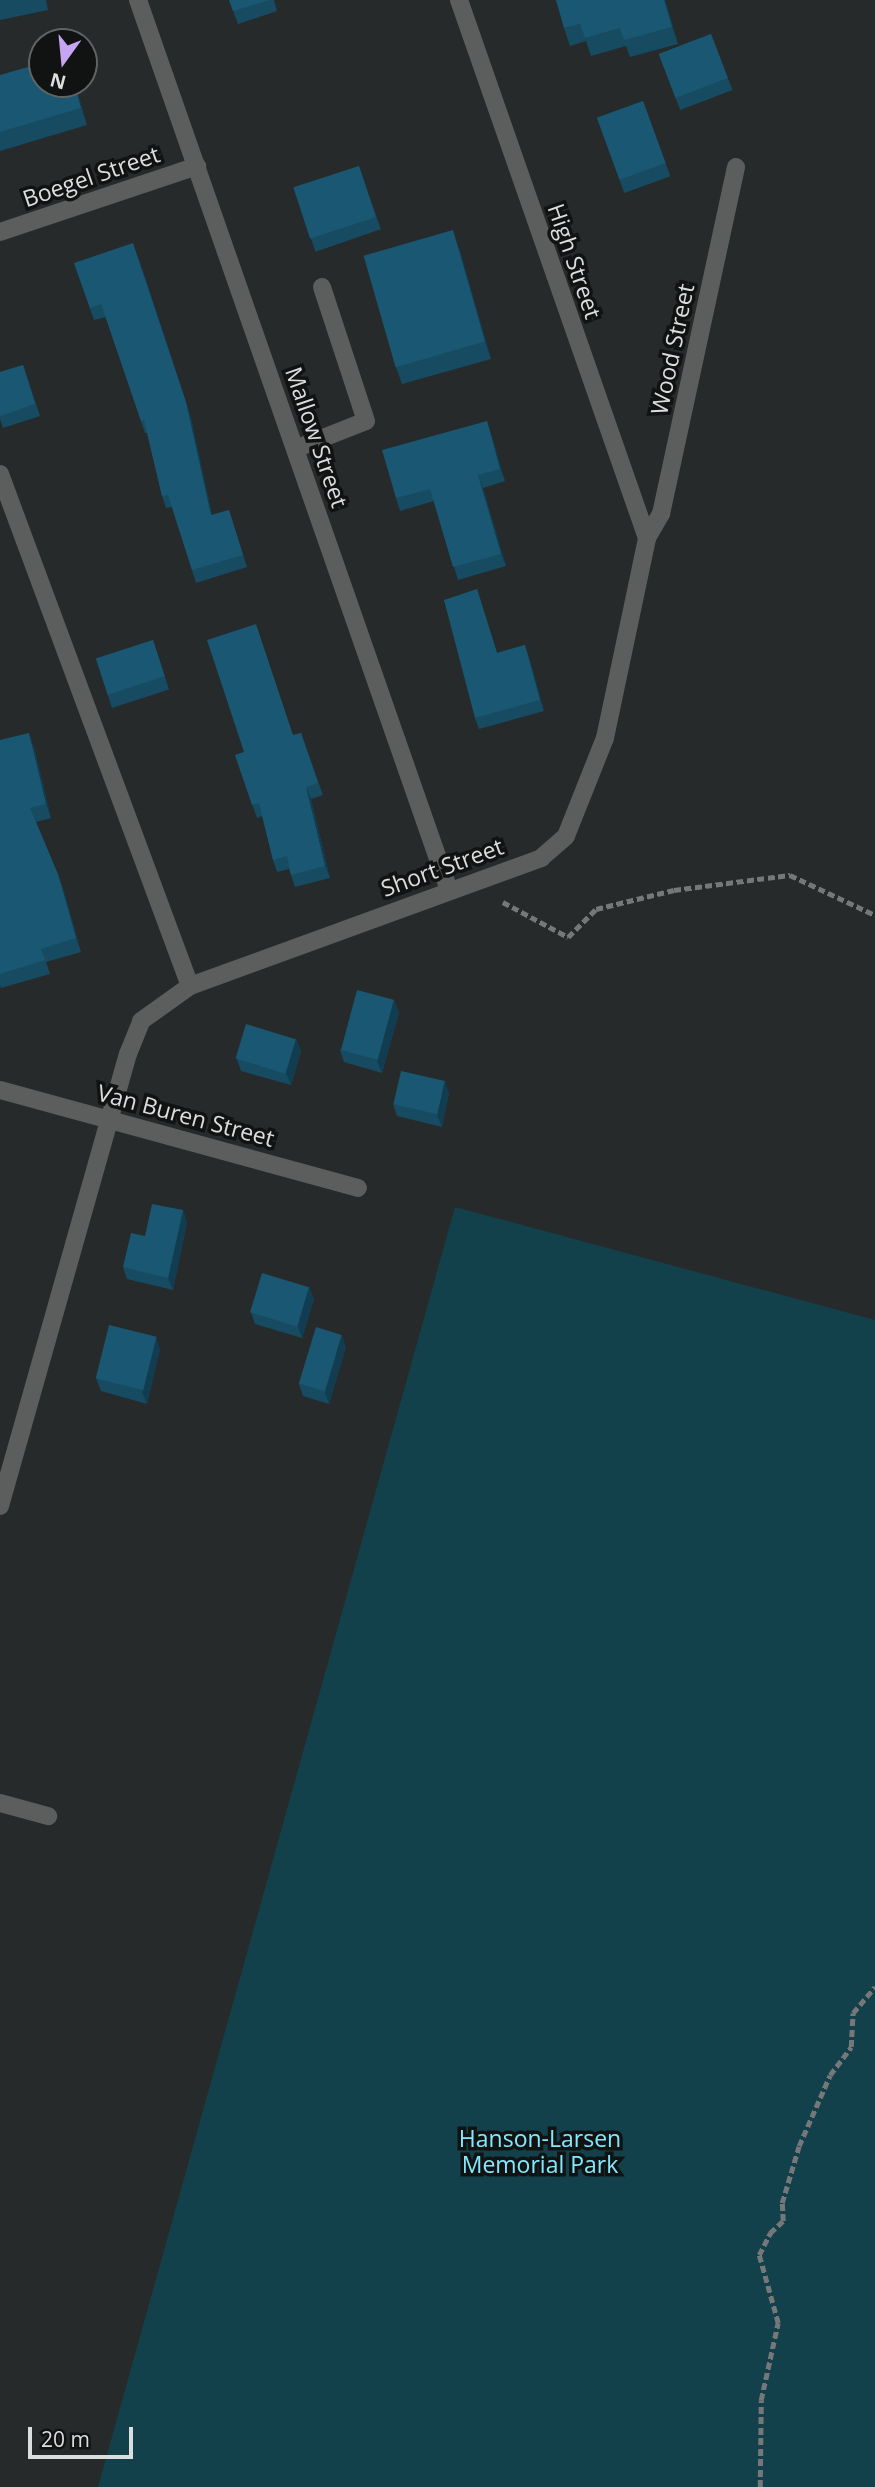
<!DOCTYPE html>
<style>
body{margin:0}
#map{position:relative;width:875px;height:2487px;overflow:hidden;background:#272a2b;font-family:"Open Sans",sans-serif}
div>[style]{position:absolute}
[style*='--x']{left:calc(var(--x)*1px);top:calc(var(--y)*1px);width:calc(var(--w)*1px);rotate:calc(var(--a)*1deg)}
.green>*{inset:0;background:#13414b}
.path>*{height:4.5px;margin-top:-2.25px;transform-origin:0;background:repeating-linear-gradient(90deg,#757778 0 7px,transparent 0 10.5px)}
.minor>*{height:18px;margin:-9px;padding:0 9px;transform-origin:9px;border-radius:9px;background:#5c5e5e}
.wall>*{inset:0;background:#164b62;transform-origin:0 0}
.shaded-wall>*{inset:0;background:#123d50}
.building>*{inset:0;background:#195772;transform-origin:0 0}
span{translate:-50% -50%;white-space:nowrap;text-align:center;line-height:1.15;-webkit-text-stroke:7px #111313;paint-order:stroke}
.street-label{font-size:23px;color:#dbddde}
.park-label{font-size:23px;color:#82e8fe}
.north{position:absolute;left:28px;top:28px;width:70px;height:70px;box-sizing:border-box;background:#111313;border:2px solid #626464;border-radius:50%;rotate:195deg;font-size:19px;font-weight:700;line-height:28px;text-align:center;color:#dbddde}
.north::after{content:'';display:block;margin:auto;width:24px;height:32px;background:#c6a6f0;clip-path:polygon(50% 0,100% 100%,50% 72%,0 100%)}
.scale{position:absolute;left:28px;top:2427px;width:105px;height:32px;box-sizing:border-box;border:4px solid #dbddde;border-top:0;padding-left:9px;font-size:21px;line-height:24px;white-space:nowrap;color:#dbddde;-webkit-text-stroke:5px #111313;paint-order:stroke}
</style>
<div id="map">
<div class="green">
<i style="clip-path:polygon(455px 1207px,875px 1320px,875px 2487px,98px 2487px)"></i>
</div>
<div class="path">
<i style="--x:503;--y:902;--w:74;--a:28.3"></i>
<i style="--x:568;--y:937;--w:40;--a:-45"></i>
<i style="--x:596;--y:909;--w:80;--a:-13.7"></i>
<i style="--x:674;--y:890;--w:117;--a:-7.4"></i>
<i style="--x:790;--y:875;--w:94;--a:25.2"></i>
<i style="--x:760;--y:2487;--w:87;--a:-89.3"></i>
<i style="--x:761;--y:2400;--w:79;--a:-77.6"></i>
<i style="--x:778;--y:2323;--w:71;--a:-105.6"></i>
<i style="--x:759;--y:2255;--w:25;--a:-63"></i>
<i style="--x:770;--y:2233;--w:18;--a:-43"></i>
<i style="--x:783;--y:2221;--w:18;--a:-93"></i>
<i style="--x:782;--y:2203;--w:59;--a:-73.4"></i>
<i style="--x:799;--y:2146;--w:77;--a:-66.4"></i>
<i style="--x:830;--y:2075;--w:35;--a:-53"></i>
<i style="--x:851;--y:2047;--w:34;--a:-87"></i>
<i style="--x:853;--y:2013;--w:34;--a:-50"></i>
</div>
<div class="minor">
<i style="--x:138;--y:0;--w:943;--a:70.74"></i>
<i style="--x:459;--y:0;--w:570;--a:70.74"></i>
<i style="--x:0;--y:232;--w:208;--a:-18.5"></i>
<i style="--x:295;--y:449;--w:76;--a:-21.5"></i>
<i style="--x:366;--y:421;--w:141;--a:-108.2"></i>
<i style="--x:0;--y:474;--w:546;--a:69.64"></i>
<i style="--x:0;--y:1090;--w:371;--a:15.3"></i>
<i style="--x:0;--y:1506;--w:470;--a:-74.2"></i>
<i style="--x:128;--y:1054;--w:35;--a:-68"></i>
<i style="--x:141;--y:1021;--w:60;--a:-35.5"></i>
<i style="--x:190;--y:986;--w:374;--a:-20"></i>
<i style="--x:541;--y:858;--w:33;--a:-41"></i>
<i style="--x:566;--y:836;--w:105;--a:-68.3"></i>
<i style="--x:605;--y:738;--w:204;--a:-78.1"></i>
<i style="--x:647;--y:538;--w:28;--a:-60"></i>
<i style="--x:661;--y:514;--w:355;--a:-77.8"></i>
<i style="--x:0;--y:1803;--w:50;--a:15.2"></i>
</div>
<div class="wall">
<i style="clip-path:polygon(0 0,46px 0,48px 10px,0 20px)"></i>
<i style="clip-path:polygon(229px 0,274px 0,277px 11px,238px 24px)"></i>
<i style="clip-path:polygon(665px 0,678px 44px,630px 57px,626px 46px,591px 56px,586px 41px,570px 46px,564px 28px)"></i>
<i style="left:711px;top:34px;width:60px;height:56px;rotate:69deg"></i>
<i style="clip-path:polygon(0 75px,42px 84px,75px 84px,87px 125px,0 151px)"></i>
<i style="left:643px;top:101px;width:80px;height:49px;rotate:70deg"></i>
<i style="left:359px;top:166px;width:67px;height:69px;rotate:71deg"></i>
<i style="clip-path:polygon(459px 248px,491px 359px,402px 384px,396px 367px)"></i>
<i style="clip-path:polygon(74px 263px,190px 414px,212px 515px,229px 510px,247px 567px,196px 583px,172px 507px,166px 508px,162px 496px,147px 433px,145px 433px,141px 421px,106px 317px,94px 320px)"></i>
<i style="clip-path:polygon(23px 365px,40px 416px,3px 428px,0 419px,0 372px)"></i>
<i style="clip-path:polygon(487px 421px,505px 481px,483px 488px,506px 566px,458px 580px,434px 501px,400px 511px,396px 498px)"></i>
<i style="clip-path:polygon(477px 589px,497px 653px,525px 645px,544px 711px,479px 729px,475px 718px)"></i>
<i style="left:153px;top:640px;width:52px;height:60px;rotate:72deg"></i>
<i style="clip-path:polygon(301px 733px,323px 795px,311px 799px,330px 878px,295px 887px,289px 869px,277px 872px,273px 860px,262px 816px,257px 818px,235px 755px)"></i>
<i style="clip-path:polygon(0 740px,34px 747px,51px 818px,36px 822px,63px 888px,81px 952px,46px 962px,50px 974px,1px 988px,0 985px)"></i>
<i style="clip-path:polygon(394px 1000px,399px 1013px,382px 1073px,344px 1062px,340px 1050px)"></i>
<i style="clip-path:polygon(296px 1039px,301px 1051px,291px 1085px,241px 1071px,237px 1059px)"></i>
<i style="clip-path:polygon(449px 1093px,442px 1127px,397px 1116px,393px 1104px)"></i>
<i style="clip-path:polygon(183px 1210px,187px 1223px,173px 1290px,127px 1279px,123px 1267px,145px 1236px)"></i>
<i style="clip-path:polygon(309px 1287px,314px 1299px,302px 1338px,255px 1324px,251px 1312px)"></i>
<i style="clip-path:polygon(346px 1347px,329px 1404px,303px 1396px,299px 1384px)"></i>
<i style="clip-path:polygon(160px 1349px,147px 1404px,101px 1391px,96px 1378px)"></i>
</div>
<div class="shaded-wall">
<i style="clip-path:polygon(664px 0,665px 0,678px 44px,672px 27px)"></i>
<i style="clip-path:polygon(74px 84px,75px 84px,87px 125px,81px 108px)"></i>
<i style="clip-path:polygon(453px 230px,459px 248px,491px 359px,485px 342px)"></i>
<i style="clip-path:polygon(138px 255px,190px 414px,215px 528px,211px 515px)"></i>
<i style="clip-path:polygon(487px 421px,491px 433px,505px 481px,500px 469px)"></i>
<i style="clip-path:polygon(478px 475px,483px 488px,506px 566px,501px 554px)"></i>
<i style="clip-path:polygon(525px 645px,529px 656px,544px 711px,540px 700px)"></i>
<i style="clip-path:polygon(29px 733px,34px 747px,51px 818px,46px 804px)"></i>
<i style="clip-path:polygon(306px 787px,311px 799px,330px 878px,325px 866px)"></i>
<i style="clip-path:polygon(58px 874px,63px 888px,81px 952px,76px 938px)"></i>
<i style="clip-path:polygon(394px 1000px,399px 1013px,382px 1073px,377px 1061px)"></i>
<i style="clip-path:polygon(296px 1039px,301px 1051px,291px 1085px,286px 1073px)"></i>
<i style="clip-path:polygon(445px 1081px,449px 1093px,442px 1127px,437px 1115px)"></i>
<i style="clip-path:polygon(183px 1210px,187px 1223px,173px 1290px,168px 1278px)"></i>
<i style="clip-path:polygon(309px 1287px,314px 1299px,302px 1338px,298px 1326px)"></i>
<i style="clip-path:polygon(342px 1335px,346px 1347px,329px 1404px,325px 1392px)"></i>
<i style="clip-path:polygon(156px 1337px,160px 1349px,147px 1404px,142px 1392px)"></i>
</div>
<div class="building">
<i style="clip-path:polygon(229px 0,270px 0,233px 11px)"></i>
<i style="clip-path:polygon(556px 0,664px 0,672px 27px,624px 40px,620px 28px,585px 38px,580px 24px,564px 28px)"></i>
<i style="left:711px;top:34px;width:47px;height:56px;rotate:69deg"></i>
<i style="clip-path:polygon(42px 63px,42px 84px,74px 84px,81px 108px,0 132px,0 75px)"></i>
<i style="left:643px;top:101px;width:66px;height:49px;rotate:70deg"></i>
<i style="left:359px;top:166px;width:54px;height:69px;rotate:72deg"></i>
<i style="left:453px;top:230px;width:116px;height:93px;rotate:74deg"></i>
<i style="clip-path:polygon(133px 243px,186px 402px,211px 515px,229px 510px,243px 555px,192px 570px,168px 495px,162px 496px,144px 420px,141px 421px,101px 304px,90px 308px,74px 263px)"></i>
<i style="clip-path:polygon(23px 365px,35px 404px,0 416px,0 372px)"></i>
<i style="clip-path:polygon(487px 421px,500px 469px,478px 475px,501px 554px,453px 567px,430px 489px,396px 498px,382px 450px)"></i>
<i style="clip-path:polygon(477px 589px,497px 653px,525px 645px,540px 700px,475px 718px,444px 600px)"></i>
<i style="clip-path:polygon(256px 624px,293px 735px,301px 733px,318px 783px,306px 787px,325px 866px,291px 875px,287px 856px,273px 860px,259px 803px,252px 805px,235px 755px,244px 752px,207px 640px)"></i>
<i style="left:153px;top:640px;width:38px;height:60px;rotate:72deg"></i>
<i style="clip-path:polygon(29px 733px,46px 804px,30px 808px,58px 874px,76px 938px,41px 949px,45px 960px,0 974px,0 740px)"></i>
<i style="left:357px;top:990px;width:38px;height:62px;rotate:15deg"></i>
<i style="left:246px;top:1024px;width:52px;height:36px;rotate:17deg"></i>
<i style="left:401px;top:1071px;width:45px;height:34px;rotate:13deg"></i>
<i style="clip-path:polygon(152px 1204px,183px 1210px,168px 1278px,123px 1267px,131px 1233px,145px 1236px)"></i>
<i style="left:262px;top:1273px;width:49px;height:41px;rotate:17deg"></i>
<i style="left:109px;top:1325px;width:49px;height:55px;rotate:14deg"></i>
<i style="left:316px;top:1327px;width:27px;height:59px;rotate:17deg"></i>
</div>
<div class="street-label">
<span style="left:91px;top:176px;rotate:-19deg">Boegel Street</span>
<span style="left:575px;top:261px;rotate:71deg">High Street</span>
<span style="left:672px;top:349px;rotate:-78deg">Wood Street</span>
<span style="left:317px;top:437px;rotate:71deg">Mallow Street</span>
<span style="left:442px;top:867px;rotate:-20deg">Short Street</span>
<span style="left:186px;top:1115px;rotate:15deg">Van Buren Street</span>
</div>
<div class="park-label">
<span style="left:540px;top:2151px">Hanson-Larsen<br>Memorial Park</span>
</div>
<div class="north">N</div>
<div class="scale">20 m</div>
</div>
